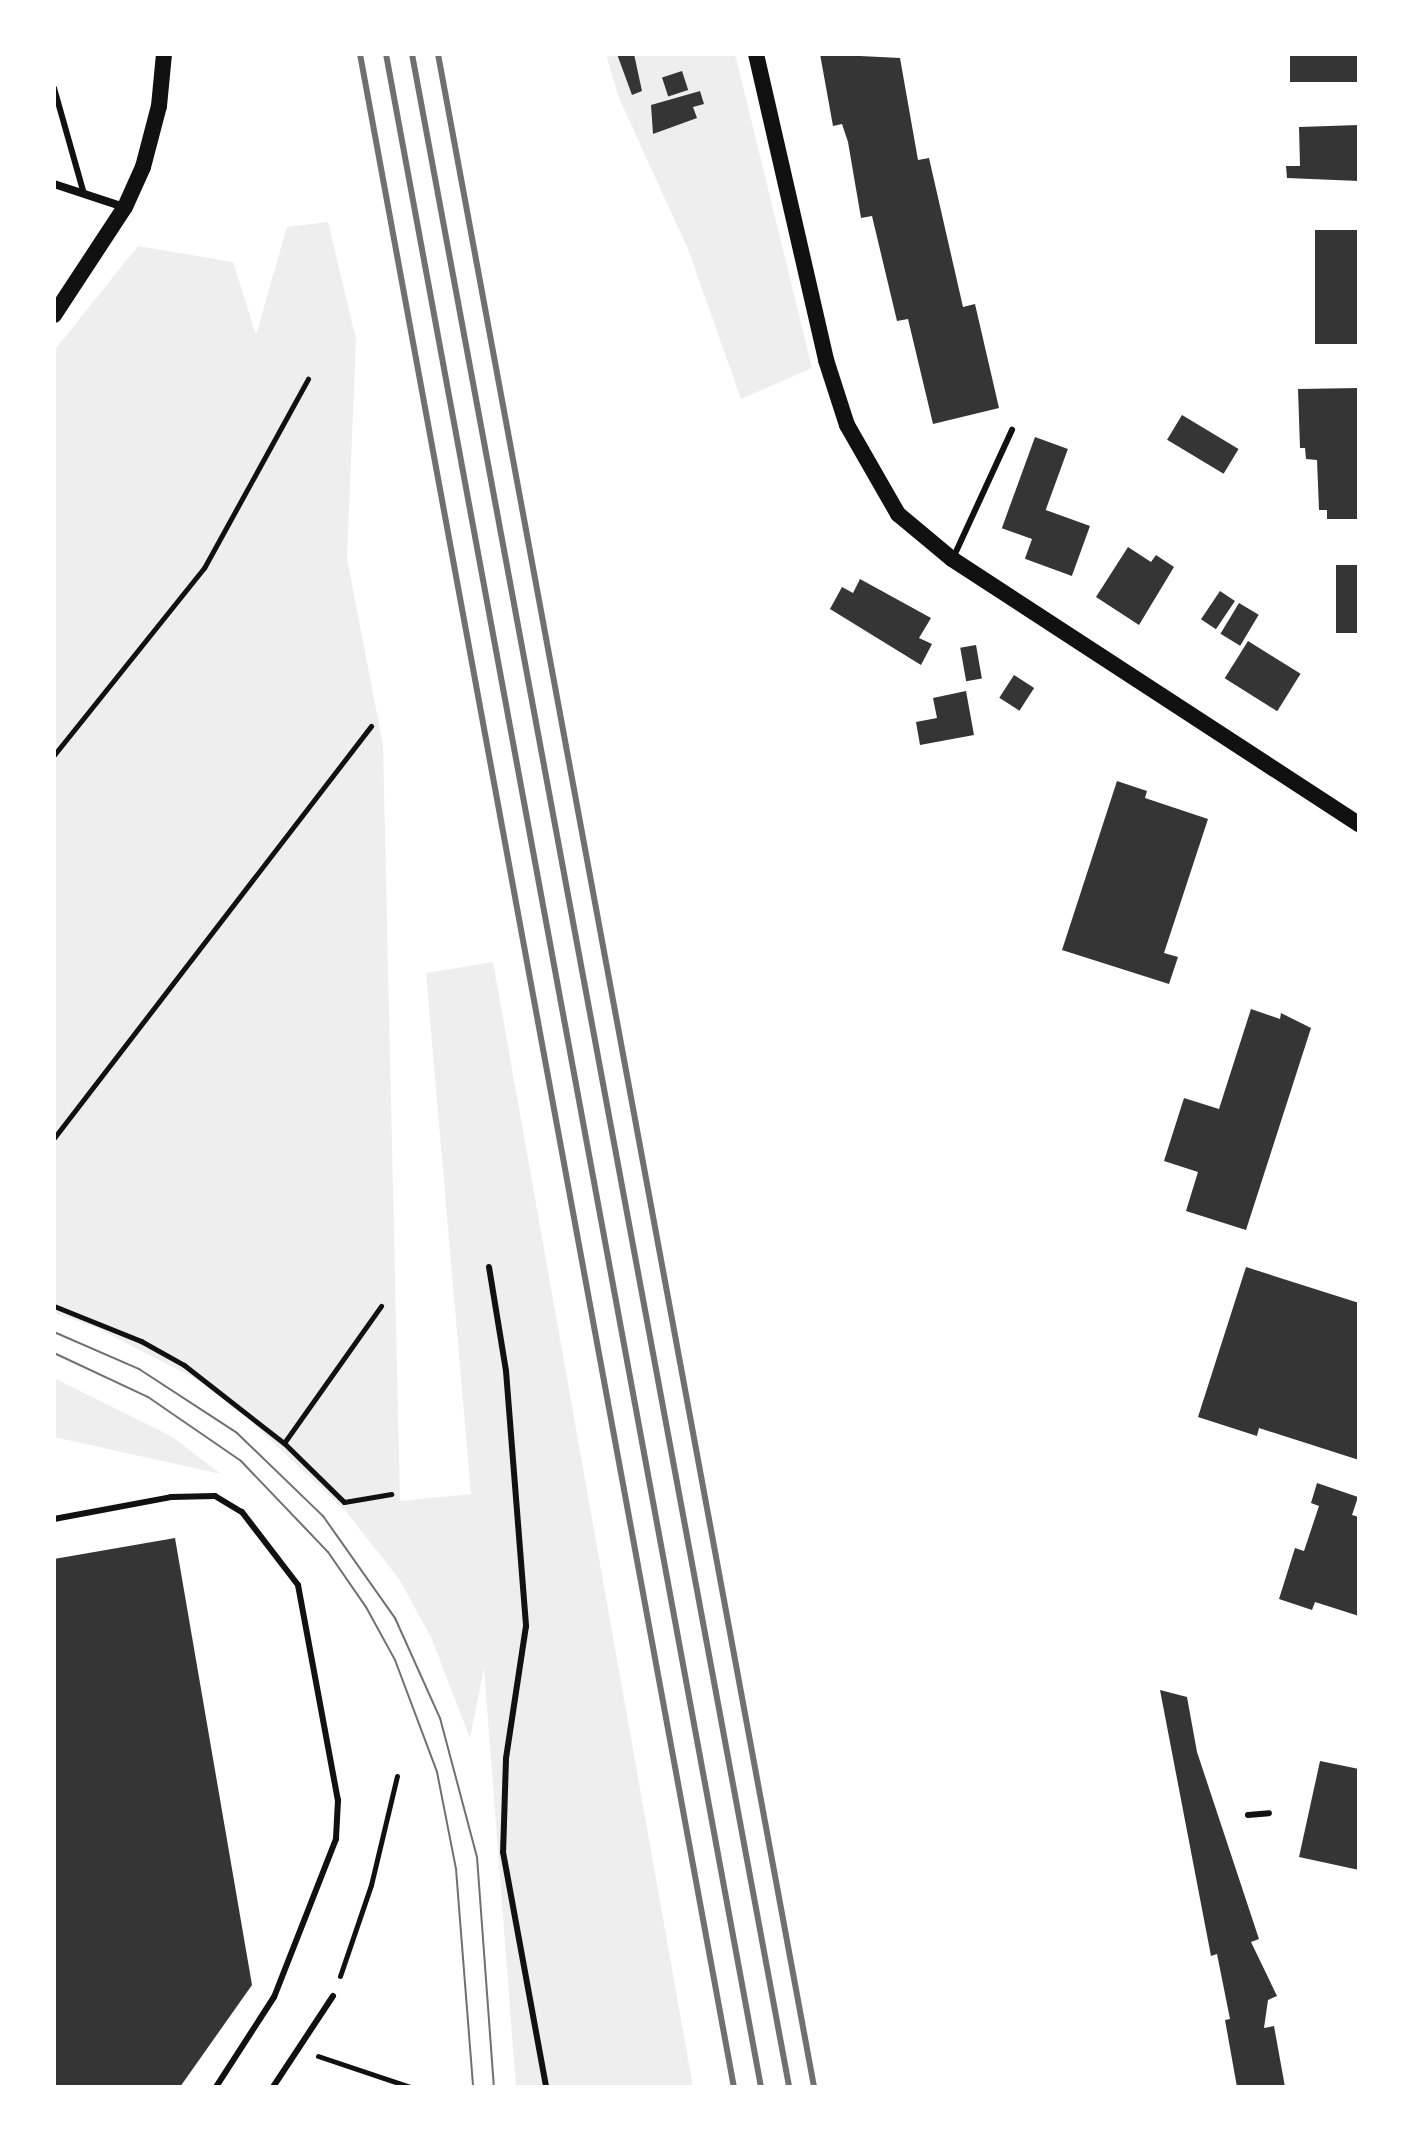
<!DOCTYPE html>
<style>
body{margin:0}
#map{position:relative;width:1413px;height:2141px;overflow:hidden;background:#fff;font-family:"Roboto Serif",serif}
div>[style]{position:absolute}
[style*='--x']{left:calc(var(--x)*1px);top:calc(var(--y)*1px);width:calc(var(--w)*1px);rotate:calc(var(--a)*1deg)}
.green>*{inset:0;background:#eee}
.building>*{inset:0;background:#353535;transform-origin:0 0}
.path>*{height:5px;margin:-2.5px;padding:0 2.5px;transform-origin:2.5px;border-radius:2.5px;background:#111}
.service>*{height:6px;margin:-3px;padding:0 3px;transform-origin:3px;border-radius:3px;background:#111}
.minor>*{height:8px;margin:-4px;padding:0 4px;transform-origin:4px;border-radius:4px;background:#111}
.secondary>*{height:16px;margin:-8px;padding:0 8px;transform-origin:8px;border-radius:8px;background:#111}
.tram>*{height:2px;margin:-1px;padding:0 1px;transform-origin:1px;border-radius:1px;background:#707070}
.rail>*{height:6px;margin:-3px;padding:0 3px;transform-origin:3px;border-radius:3px;background:#707070}
span{translate:-50% -50%;white-space:nowrap;text-align:center;line-height:1.15;-webkit-text-stroke:6px #fff;paint-order:stroke}
.frame{position:absolute;inset:0;border:56px solid #fff;pointer-events:none}
</style>
<div id="map">
<div class="green">
<i style="clip-path:polygon(606px 54px,735px 54px,812px 368px,741px 399px,688px 249px,619px 98px)"></i>
<i style="clip-path:polygon(328px 222px,356px 339px,347px 559px,383px 745px,400px 1501px,471px 1494px,426px 973px,493px 962px,693px 2087px,516px 2087px,484px 1668px,470px 1738px,431px 1637px,399px 1579px,345px 1510px,244px 1415px,198px 1380px,95px 1327px,54px 1313px,54px 351px,138px 246px,233px 262px,256px 335px,287px 227px)"></i>
<i style="clip-path:polygon(54px 1378px,171px 1436px,221px 1474px,54px 1437px)"></i>
</div>
<div class="building">
<i style="clip-path:polygon(617px 54px,634px 54px,642px 91px,632px 95px)"></i>
<i style="clip-path:polygon(820px 54px,900px 58px,918px 160px,929px 158px,963px 307px,975px 304px,999px 408px,933px 424px,908px 319px,897px 321px,872px 216px,861px 218px,848px 142px,842px 124px,833px 126px)"></i>
<i style="left:1290px;top:54px;width:69px;height:28px"></i>
<i style="left:682px;top:71px;width:20px;height:21px;rotate:72deg"></i>
<i style="clip-path:polygon(700px 91px,704px 104px,693px 107px,697px 118px,653px 134px,651px 105px)"></i>
<i style="clip-path:polygon(1359px 125px,1359px 181px,1287px 178px,1286px 166px,1300px 166px,1299px 127px)"></i>
<i style="left:1359px;top:230px;width:114px;height:44px;rotate:90deg"></i>
<i style="clip-path:polygon(1359px 388px,1359px 519px,1327px 519px,1327px 510px,1319px 510px,1317px 460px,1306px 459px,1305px 448px,1300px 448px,1298px 389px)"></i>
<i style="left:1182px;top:415px;width:66px;height:29px;rotate:31deg"></i>
<i style="left:1035px;top:437px;width:35px;height:97px;rotate:20deg"></i>
<i style="left:1043px;top:509px;width:50px;height:53px;rotate:20deg"></i>
<i style="clip-path:polygon(1128px 547px,1151px 562px,1156px 555px,1174px 567px,1139px 625px,1096px 597px)"></i>
<i style="left:1359px;top:565px;width:68px;height:23px;rotate:90deg"></i>
<i style="clip-path:polygon(860px 579px,931px 618px,919px 638px,932px 644px,921px 665px,830px 609px,842px 587px,853px 593px)"></i>
<i style="left:1220px;top:591px;width:18px;height:34px;rotate:34deg"></i>
<i style="left:1239px;top:603px;width:23px;height:36px;rotate:31deg"></i>
<i style="left:1248px;top:641px;width:62px;height:44px;rotate:32deg"></i>
<i style="left:976px;top:645px;width:34px;height:16px;rotate:80deg"></i>
<i style="left:1014px;top:675px;width:24px;height:27px;rotate:33deg"></i>
<i style="clip-path:polygon(966px 691px,974px 735px,920px 745px,916px 722px,937px 718px,933px 698px)"></i>
<i style="clip-path:polygon(1117px 781px,1147px 791px,1145px 798px,1208px 819px,1164px 953px,1178px 957px,1169px 984px,1062px 950px)"></i>
<i style="clip-path:polygon(1251px 1009px,1280px 1019px,1281px 1013px,1311px 1028px,1246px 1230px,1186px 1211px,1198px 1172px,1164px 1161px,1184px 1098px,1219px 1109px)"></i>
<i style="clip-path:polygon(1246px 1267px,1359px 1303px,1359px 1460px,1259px 1428px,1257px 1436px,1198px 1417px)"></i>
<i style="clip-path:polygon(1317px 1483px,1358px 1497px,1352px 1515px,1359px 1517px,1359px 1616px,1315px 1602px,1312px 1610px,1279px 1599px,1295px 1548px,1304px 1551px,1319px 1506px,1311px 1503px)"></i>
<i style="clip-path:polygon(175px 1538px,252px 1985px,180px 2087px,54px 2087px,54px 1559px)"></i>
<i style="clip-path:polygon(1160px 1690px,1187px 1697px,1197px 1752px,1259px 1939px,1251px 1942px,1277px 1996px,1268px 2000px,1264px 2028px,1274px 2026px,1285px 2087px,1237px 2087px,1225px 2020px,1230px 2019px,1217px 1954px,1211px 1956px)"></i>
<i style="clip-path:polygon(1320px 1761px,1359px 1769px,1359px 1870px,1299px 1857px)"></i>
</div>
<div class="path">
<i style="--x:54;--y:755;--w:240;--a:-51.3"></i>
<i style="--x:204;--y:568;--w:216;--a:-61.2"></i>
<i style="--x:54;--y:1138;--w:520;--a:-52.42"></i>
<i style="--x:54;--y:1306;--w:94;--a:21.9"></i>
<i style="--x:141;--y:1341;--w:49;--a:29.2"></i>
<i style="--x:184;--y:1365;--w:127;--a:38"></i>
<i style="--x:284;--y:1443;--w:168;--a:-54.7"></i>
<i style="--x:284;--y:1443;--w:84;--a:44.5"></i>
<i style="--x:344;--y:1502;--w:48;--a:-9.7"></i>
<i style="--x:340;--y:1976;--w:96;--a:-71.2"></i>
<i style="--x:371;--y:1885;--w:112;--a:-76.6"></i>
<i style="--x:318;--y:2056;--w:97;--a:18.6"></i>
</div>
<div class="service">
<i style="--x:54;--y:88;--w:110;--a:74.2"></i>
<i style="--x:954;--y:556;--w:139;--a:-65.3"></i>
<i style="--x:489;--y:1267;--w:105;--a:80.7"></i>
<i style="--x:506;--y:1371;--w:256;--a:85.5"></i>
<i style="--x:526;--y:1626;--w:134;--a:98.6"></i>
<i style="--x:506;--y:1759;--w:93;--a:91.8"></i>
<i style="--x:503;--y:1852;--w:239;--a:79.6"></i>
<i style="--x:54;--y:1519;--w:119;--a:-10.6"></i>
<i style="--x:171;--y:1497;--w:44;--a:-1.3"></i>
<i style="--x:215;--y:1496;--w:31;--a:31"></i>
<i style="--x:242;--y:1512;--w:92;--a:52.5"></i>
<i style="--x:298;--y:1585;--w:219;--a:79.5"></i>
<i style="--x:338;--y:1800;--w:39;--a:93"></i>
<i style="--x:336;--y:1839;--w:170;--a:111.4"></i>
<i style="--x:274;--y:1997;--w:107;--a:122.8"></i>
<i style="--x:1248;--y:1815;--w:21;--a:-5"></i>
<i style="--x:273;--y:2087;--w:109;--a:-56.6"></i>
</div>
<div class="minor">
<i style="--x:54;--y:184;--w:74;--a:18.2"></i>
</div>
<div class="secondary">
<i style="--x:756;--y:54;--w:314;--a:77.1"></i>
<i style="--x:826;--y:360;--w:68;--a:72.1"></i>
<i style="--x:847;--y:425;--w:103;--a:60.2"></i>
<i style="--x:898;--y:514;--w:70;--a:39.8"></i>
<i style="--x:952;--y:559;--w:486;--a:33.1"></i>
<i style="--x:54;--y:315;--w:129;--a:-56.7"></i>
<i style="--x:125;--y:207;--w:44;--a:-65.8"></i>
<i style="--x:143;--y:167;--w:63;--a:-75.3"></i>
<i style="--x:159;--y:106;--w:52;--a:-84.5"></i>
</div>
<div class="tram">
<i style="--x:54;--y:1332;--w:93;--a:23.5"></i>
<i style="--x:139;--y:1369;--w:117;--a:33.1"></i>
<i style="--x:237;--y:1433;--w:120;--a:44"></i>
<i style="--x:323;--y:1516;--w:125;--a:54.8"></i>
<i style="--x:395;--y:1618;--w:110;--a:65.8"></i>
<i style="--x:440;--y:1718;--w:144;--a:75.1"></i>
<i style="--x:477;--y:1857;--w:231;--a:85.8"></i>
<i style="--x:54;--y:1353;--w:104;--a:25.1"></i>
<i style="--x:148;--y:1397;--w:113;--a:34.5"></i>
<i style="--x:241;--y:1461;--w:126;--a:46.3"></i>
<i style="--x:328;--y:1552;--w:67;--a:55.4"></i>
<i style="--x:366;--y:1607;--w:60;--a:61.3"></i>
<i style="--x:395;--y:1660;--w:120;--a:69.4"></i>
<i style="--x:437;--y:1772;--w:99;--a:78.9"></i>
<i style="--x:456;--y:1869;--w:219;--a:85.5"></i>
</div>
<div class="rail">
<i style="--x:360;--y:54;--w:2067;--a:79.58"></i>
<i style="--x:386;--y:54;--w:2067;--a:79.55"></i>
<i style="--x:412;--y:54;--w:2068;--a:79.49"></i>
<i style="--x:438;--y:54;--w:2067;--a:79.52"></i>
</div>
<div class="frame"></div>
</div>
